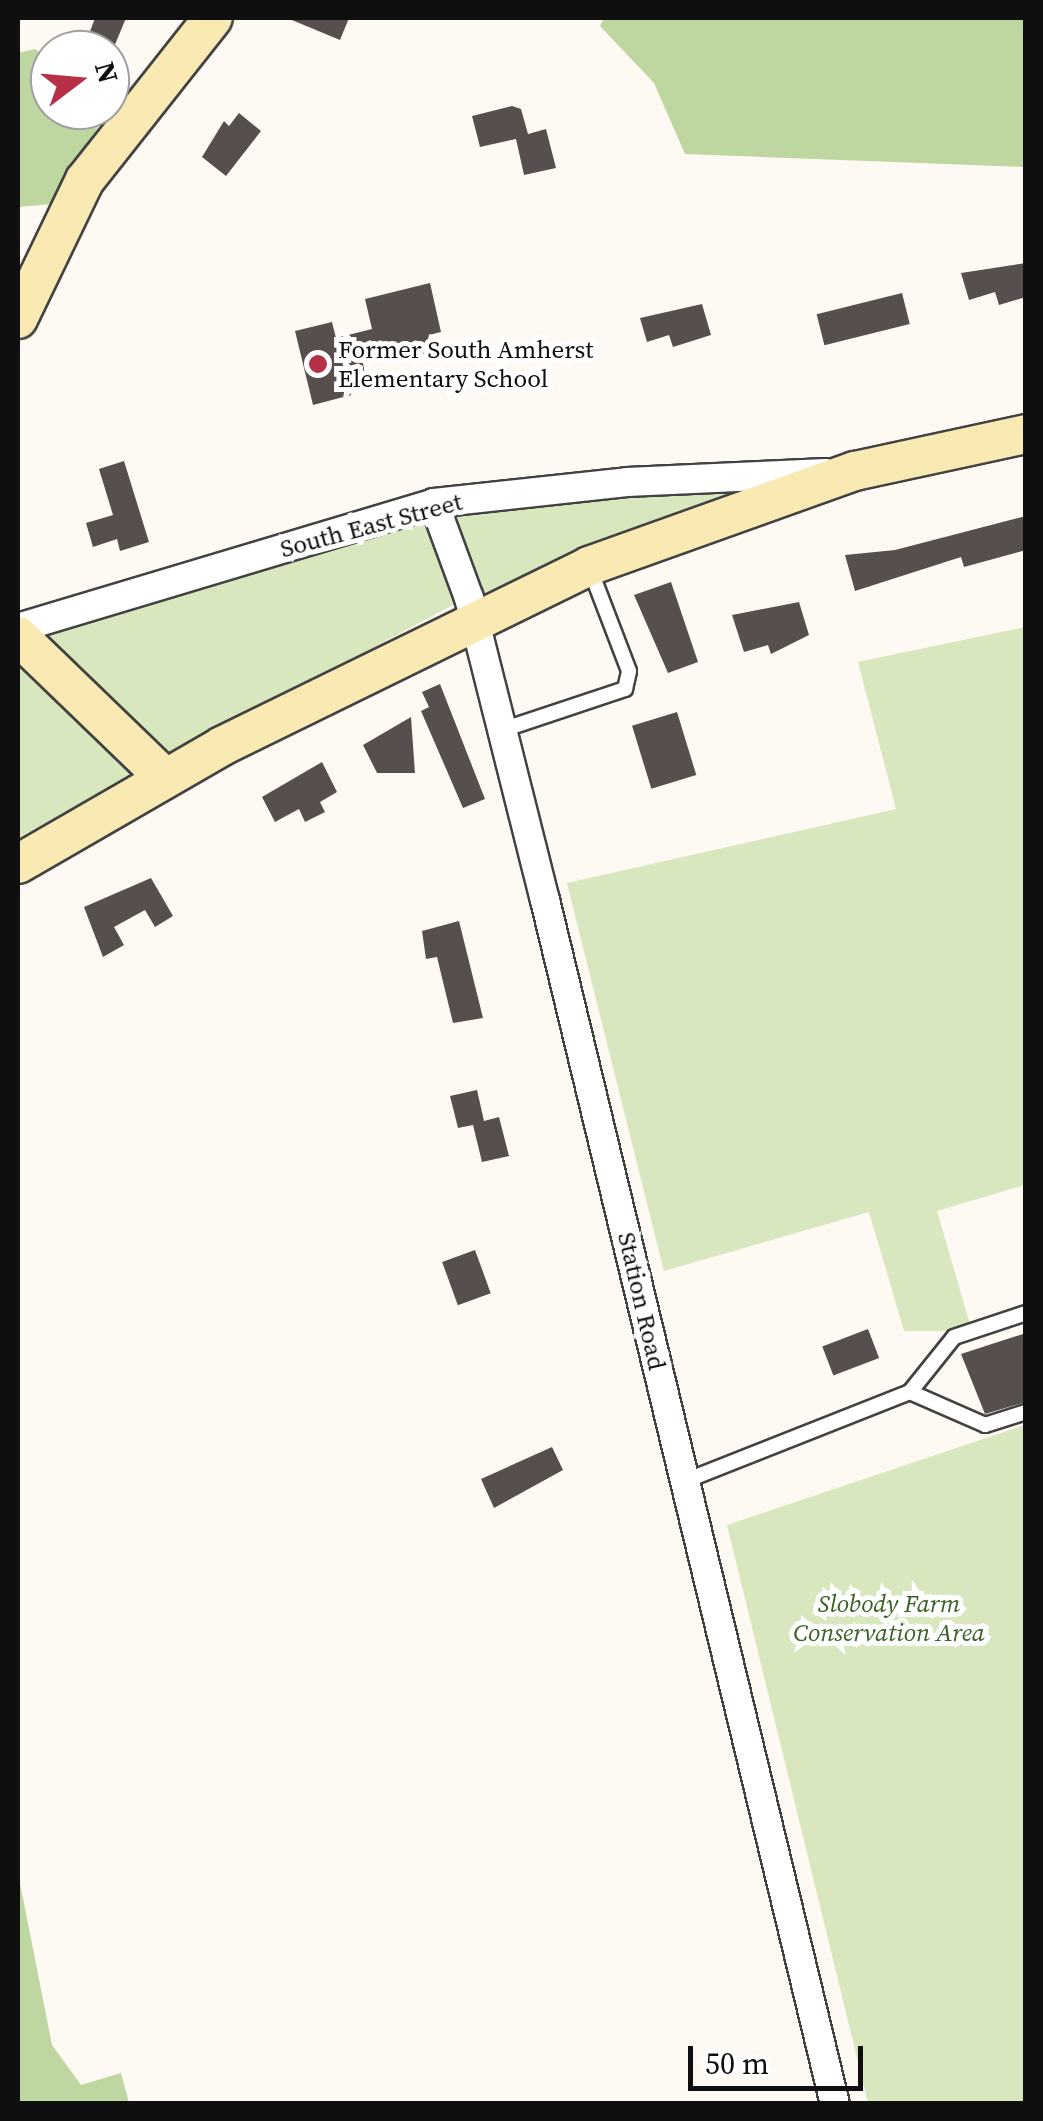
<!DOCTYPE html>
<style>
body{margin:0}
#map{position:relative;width:1043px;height:2121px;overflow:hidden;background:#fefaf3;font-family:"Source Serif 4",serif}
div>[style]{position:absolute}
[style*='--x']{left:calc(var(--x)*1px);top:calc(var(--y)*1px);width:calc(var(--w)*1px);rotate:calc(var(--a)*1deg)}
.green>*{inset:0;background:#d8e7be}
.forest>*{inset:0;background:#bed69f}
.building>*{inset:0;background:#574f4d;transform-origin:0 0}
.roads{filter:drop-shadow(2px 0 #424242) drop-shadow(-2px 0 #424242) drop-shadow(0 2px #424242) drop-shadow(0 -2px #424242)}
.service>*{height:14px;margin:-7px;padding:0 7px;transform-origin:7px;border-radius:7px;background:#fff}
.minor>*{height:28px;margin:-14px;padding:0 14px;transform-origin:14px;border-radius:14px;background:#fff}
.secondary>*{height:38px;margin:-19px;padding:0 19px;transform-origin:19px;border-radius:19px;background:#f9e9b3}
.dots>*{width:28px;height:28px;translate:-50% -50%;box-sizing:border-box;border:5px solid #fff;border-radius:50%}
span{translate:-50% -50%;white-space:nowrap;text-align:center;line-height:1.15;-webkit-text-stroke:10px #fff;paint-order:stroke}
.poi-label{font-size:25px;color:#0f0f0f}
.left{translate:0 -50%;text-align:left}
.street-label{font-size:25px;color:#0f0f0f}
.park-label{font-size:25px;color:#396324;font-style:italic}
.frame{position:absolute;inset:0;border:20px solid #0f0f0f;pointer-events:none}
.north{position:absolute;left:30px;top:30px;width:100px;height:100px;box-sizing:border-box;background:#fff;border:2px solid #9f9f9f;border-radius:50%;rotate:74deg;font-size:28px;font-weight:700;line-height:40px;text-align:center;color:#0f0f0f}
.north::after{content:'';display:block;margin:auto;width:35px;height:45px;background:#b63148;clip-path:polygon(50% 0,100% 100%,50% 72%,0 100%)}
.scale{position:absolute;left:688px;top:2046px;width:175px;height:45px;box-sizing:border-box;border:5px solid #0f0f0f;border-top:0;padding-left:12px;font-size:30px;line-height:35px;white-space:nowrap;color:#0f0f0f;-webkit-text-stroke:8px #fff;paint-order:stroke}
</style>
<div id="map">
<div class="green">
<i style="clip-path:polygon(736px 486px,744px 489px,449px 607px,18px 838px,18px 642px,439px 509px)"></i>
<i style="clip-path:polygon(1025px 627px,1025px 1185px,937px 1211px,972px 1331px,904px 1331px,869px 1212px,664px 1271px,567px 883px,896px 809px,858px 662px)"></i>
<i style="clip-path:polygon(1025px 1425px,1025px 2103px,868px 2103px,727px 1525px)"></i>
</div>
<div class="forest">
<i style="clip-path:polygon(604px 18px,1025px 18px,1025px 167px,685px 154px,654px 83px,600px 26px)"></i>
<i style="clip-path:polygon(35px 49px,50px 59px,50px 110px,108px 110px,52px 204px,18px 207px,18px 53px)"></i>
<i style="clip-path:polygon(18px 1873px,52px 2045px,81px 2085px,121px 2073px,129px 2103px,18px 2103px)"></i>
</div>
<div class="building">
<i style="clip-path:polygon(95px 18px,126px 18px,114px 47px,88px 37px)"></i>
<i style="clip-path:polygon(287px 18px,349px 18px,340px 40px)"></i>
<i style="clip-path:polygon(512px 106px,521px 109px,528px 134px,546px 129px,556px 168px,524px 175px,516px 139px,480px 147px,472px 116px)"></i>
<i style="clip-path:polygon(239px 113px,261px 131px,226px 176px,202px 157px,224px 121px,229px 126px)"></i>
<i style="clip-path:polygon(1026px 263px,1026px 297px,999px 305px,995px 292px,969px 300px,961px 273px)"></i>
<i style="clip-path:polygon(430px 283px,441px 332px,429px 335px,424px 354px,363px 363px,365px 376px,348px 380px,351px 395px,313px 405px,295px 331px,332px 322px,336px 338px,372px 329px,365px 299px)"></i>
<i style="left:902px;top:293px;width:32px;height:88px;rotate:76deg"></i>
<i style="clip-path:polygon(702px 304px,711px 335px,673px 347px,669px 335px,647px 342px,640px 318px)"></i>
<i style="clip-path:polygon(124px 461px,149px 542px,120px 551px,117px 539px,93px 547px,86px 523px,113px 515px,99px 469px)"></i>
<i style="clip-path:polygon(1026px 516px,1026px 550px,964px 567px,961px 557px,855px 591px,845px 555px,895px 550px)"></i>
<i style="clip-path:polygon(671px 582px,698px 662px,668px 673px,634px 595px)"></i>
<i style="clip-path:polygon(799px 602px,809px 635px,771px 654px,768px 645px,744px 652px,732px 615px)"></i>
<i style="clip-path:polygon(440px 684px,485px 799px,463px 808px,421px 711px,429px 707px,422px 692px)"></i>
<i style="left:677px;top:712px;width:66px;height:47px;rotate:73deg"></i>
<i style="clip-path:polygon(411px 717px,415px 773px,377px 773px,363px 745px)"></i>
<i style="clip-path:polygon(322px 762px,337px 792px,320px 802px,325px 812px,305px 822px,299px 809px,275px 822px,262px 797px)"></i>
<i style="clip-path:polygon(151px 878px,173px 916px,155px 927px,145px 910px,114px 927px,124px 945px,103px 957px,84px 907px)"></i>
<i style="clip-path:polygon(459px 921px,483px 1018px,453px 1023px,437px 957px,426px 959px,422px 931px)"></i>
<i style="clip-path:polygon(477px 1090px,484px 1121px,499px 1117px,509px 1156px,482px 1162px,473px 1125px,458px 1128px,450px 1096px)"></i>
<i style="left:475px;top:1250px;width:46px;height:35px;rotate:70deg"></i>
<i style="left:868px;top:1329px;width:31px;height:49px;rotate:69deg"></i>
<i style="clip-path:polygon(1026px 1333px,1026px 1402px,985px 1414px,961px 1354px)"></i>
<i style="clip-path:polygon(552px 1447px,563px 1470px,494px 1508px,481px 1479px)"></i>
</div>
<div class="roads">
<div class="service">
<i style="--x:502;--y:730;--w:130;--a:-18.4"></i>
<i style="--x:625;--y:689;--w:18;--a:-77"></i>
<i style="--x:629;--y:671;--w:109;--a:-110.9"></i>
<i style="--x:910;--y:1392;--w:82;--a:23.7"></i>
<i style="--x:985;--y:1425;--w:43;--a:-17.6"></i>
<i style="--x:685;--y:1481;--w:242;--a:-21.6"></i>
<i style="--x:910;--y:1392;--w:70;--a:-51.3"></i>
<i style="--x:954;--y:1337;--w:76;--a:-18.4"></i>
</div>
<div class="minor">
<i style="--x:434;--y:503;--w:101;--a:69.8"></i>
<i style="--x:469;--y:598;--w:311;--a:75.9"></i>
<i style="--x:545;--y:900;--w:1238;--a:76.46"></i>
<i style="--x:18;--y:628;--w:434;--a:-16.7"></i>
<i style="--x:434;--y:503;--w:194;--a:-6.2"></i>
<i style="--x:627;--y:482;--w:199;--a:-2.6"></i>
</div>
<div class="secondary">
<i style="--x:18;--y:319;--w:154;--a:-64.3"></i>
<i style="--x:85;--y:180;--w:206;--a:-51.7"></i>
<i style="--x:18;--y:636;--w:203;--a:44"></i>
<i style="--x:18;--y:864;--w:236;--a:-30"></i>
<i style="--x:222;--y:746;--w:409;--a:-26.1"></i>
<i style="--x:589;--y:566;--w:282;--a:-19.7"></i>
<i style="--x:855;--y:471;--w:175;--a:-12.2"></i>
</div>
</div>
<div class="dots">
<i style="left:318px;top:364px;background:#b63148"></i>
</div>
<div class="poi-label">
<span class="left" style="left:338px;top:364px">Former South Amherst<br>Elementary School</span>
</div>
<div class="street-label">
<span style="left:371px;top:525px;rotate:-15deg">South East Street</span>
<span style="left:642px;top:1301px;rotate:77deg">Station Road</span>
</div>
<div class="park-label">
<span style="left:889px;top:1618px">Slobody Farm<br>Conservation Area</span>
</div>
<div class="frame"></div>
<div class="north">N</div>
<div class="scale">50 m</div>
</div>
